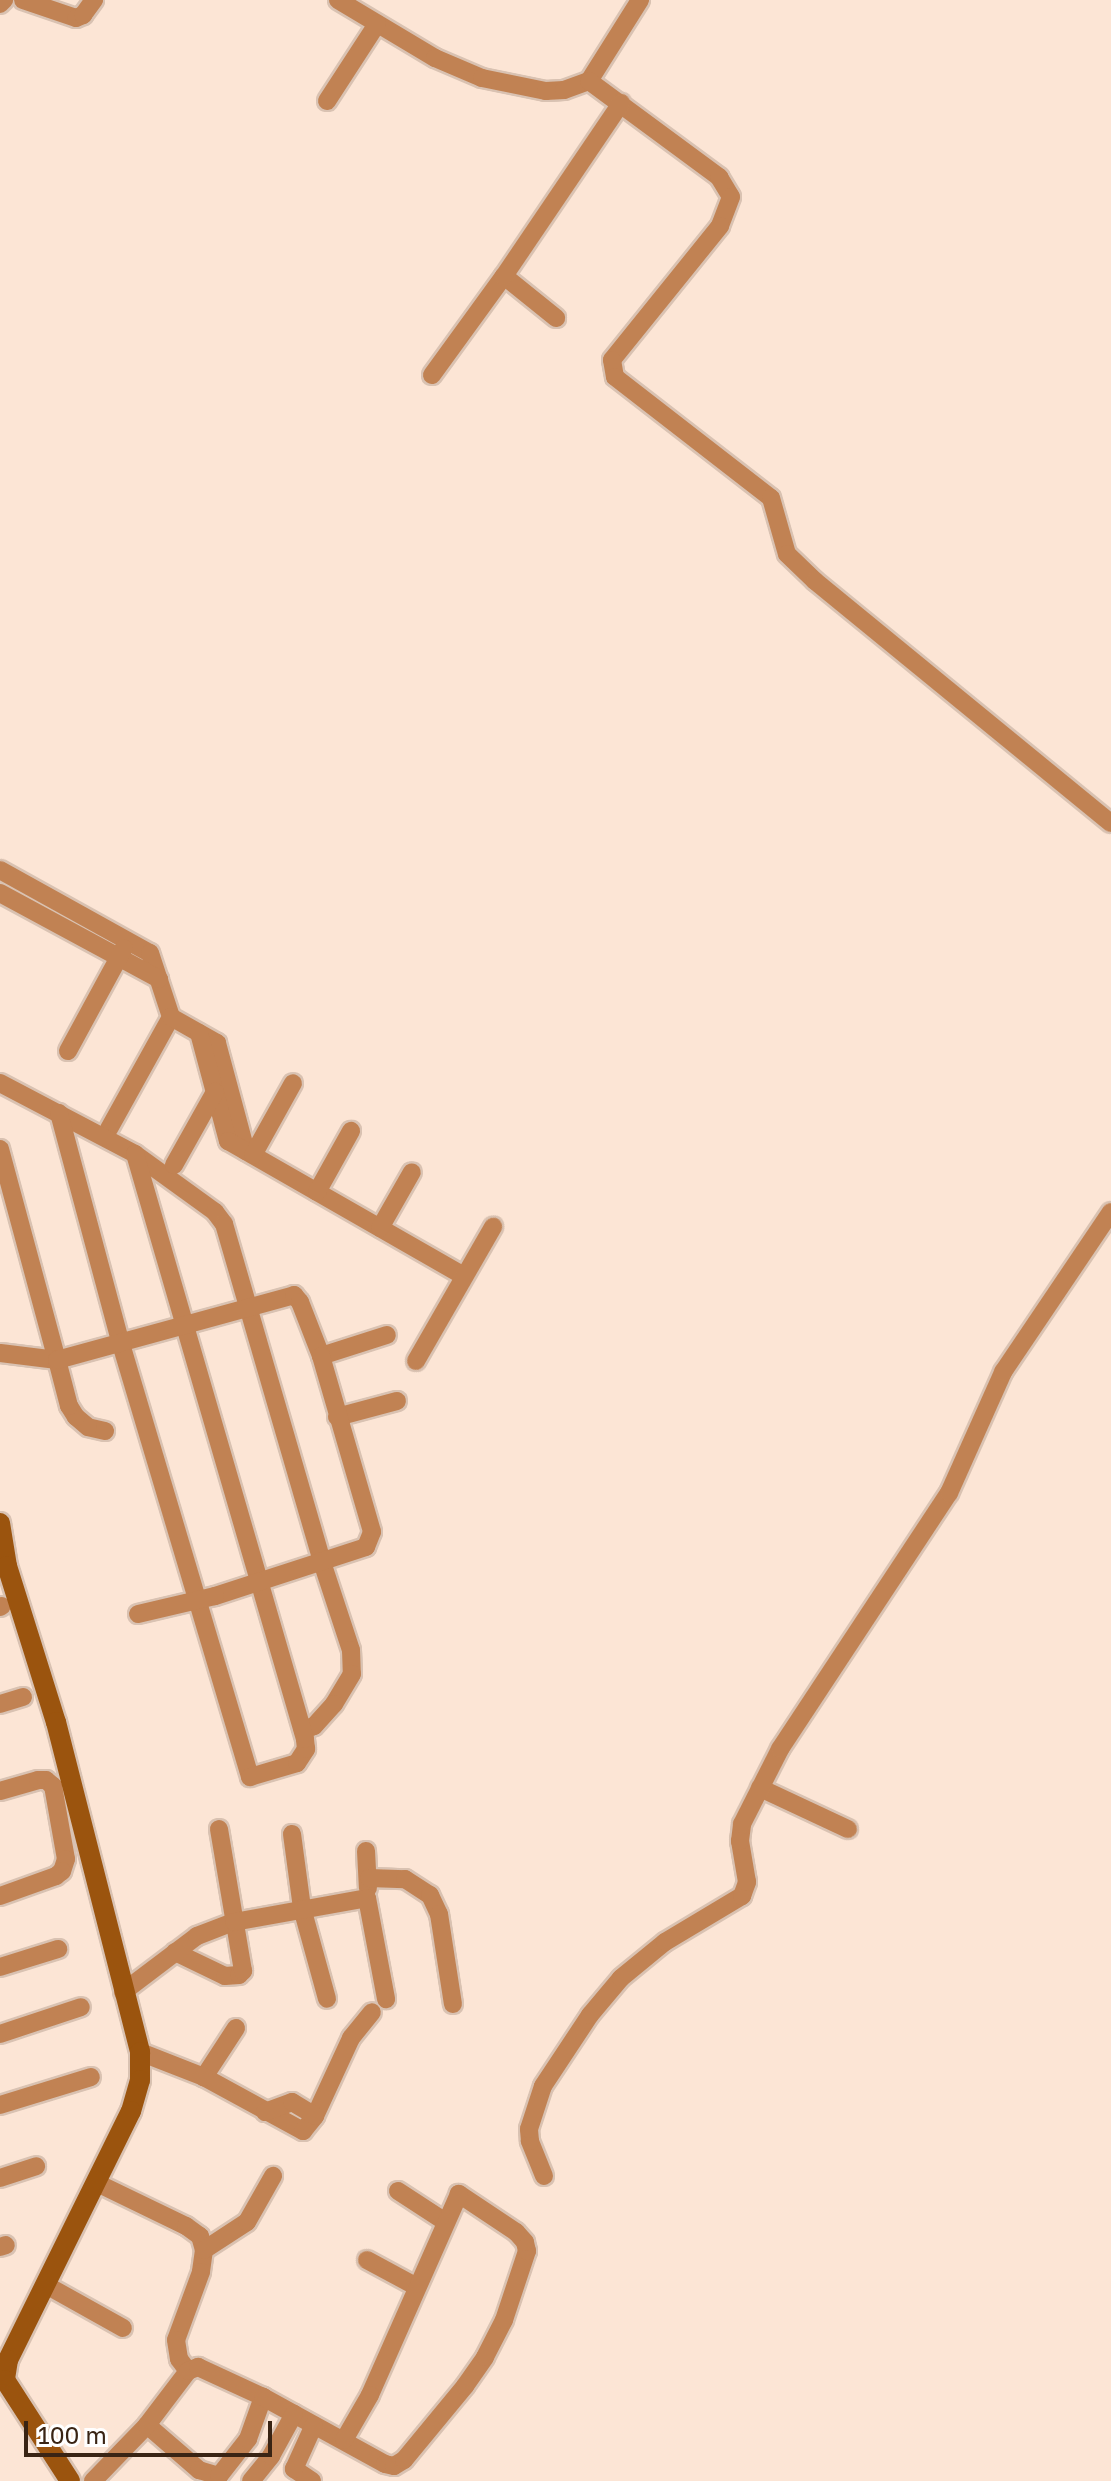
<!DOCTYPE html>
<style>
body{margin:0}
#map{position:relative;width:1111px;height:2481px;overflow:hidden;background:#fce5d5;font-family:"Golos Text",sans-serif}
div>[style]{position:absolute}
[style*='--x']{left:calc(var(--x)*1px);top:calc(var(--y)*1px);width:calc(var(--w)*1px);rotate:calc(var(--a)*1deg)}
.roads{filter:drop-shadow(2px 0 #d9c2b2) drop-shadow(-2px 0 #d9c2b2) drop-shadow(0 2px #d9c2b2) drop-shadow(0 -2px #d9c2b2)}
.street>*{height:18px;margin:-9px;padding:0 9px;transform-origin:9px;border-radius:9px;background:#c18253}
.secondary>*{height:20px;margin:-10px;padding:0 10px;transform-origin:10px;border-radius:10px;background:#9b540e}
span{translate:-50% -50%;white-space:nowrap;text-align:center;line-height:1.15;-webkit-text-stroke:6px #fff;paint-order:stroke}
.scale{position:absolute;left:24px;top:2421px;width:248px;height:36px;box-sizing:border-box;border:4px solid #392414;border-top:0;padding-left:10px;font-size:24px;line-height:28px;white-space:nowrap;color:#392414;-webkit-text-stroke:6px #fff;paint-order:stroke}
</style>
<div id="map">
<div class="roads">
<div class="street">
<i style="--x:23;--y:0;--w:56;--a:18.8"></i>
<i style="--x:76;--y:18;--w:8;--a:-23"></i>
<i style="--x:83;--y:15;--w:19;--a:-54"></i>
<i style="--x:338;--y:0;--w:113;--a:30.9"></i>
<i style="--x:435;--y:58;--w:51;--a:23.1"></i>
<i style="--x:482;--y:78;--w:65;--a:11.5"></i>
<i style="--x:546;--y:91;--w:18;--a:-3"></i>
<i style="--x:564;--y:90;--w:27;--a:-20"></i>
<i style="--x:589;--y:81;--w:96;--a:-57.8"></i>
<i style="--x:0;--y:4;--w:6;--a:-45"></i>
<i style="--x:589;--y:81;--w:162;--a:36.4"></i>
<i style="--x:719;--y:177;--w:23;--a:59"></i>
<i style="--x:731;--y:197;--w:31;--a:111"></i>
<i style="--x:720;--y:226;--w:172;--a:128.9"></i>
<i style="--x:612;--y:360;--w:17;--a:80"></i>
<i style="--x:615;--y:377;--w:197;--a:37.8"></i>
<i style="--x:771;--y:498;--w:58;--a:74.1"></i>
<i style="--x:787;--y:554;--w:39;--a:44"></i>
<i style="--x:815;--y:581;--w:382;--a:39.3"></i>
<i style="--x:327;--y:101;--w:92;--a:-57"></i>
<i style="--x:504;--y:276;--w:67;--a:38.9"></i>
<i style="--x:432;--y:375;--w:122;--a:-54"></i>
<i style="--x:504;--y:276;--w:209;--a:-55.9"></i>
<i style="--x:0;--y:870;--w:171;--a:29"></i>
<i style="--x:150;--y:953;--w:67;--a:71.8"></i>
<i style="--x:171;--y:1017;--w:128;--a:119"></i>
<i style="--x:0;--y:893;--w:181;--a:28.4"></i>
<i style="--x:171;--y:1017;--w:53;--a:29.5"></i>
<i style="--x:217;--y:1043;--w:112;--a:75"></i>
<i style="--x:199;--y:1033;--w:112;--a:75"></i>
<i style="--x:228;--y:1141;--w:272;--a:29.8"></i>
<i style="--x:68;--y:1051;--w:117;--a:-61.5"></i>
<i style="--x:0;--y:1083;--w:153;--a:27.7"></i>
<i style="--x:135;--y:1154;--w:99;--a:35.9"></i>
<i style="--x:215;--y:1212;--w:15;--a:53"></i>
<i style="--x:224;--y:1224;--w:352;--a:73.8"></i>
<i style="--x:322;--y:1562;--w:93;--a:71.8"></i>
<i style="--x:351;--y:1650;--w:24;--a:88"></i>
<i style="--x:352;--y:1674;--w:35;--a:121"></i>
<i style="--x:334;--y:1704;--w:30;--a:132"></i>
<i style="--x:314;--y:1726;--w:12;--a:160"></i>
<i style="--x:59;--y:1113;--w:239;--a:75"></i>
<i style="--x:121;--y:1344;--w:452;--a:73.4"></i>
<i style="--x:250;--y:1777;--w:49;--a:-16.6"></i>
<i style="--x:297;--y:1763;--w:17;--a:-57"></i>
<i style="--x:306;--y:1749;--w:10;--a:-96"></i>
<i style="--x:305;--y:1739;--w:609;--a:-106.2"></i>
<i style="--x:0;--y:1149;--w:219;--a:74.9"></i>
<i style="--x:57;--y:1360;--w:57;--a:-173"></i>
<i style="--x:253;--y:1155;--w:82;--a:-60.9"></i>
<i style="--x:174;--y:1165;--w:84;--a:-60.7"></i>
<i style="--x:317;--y:1192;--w:70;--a:-60.9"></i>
<i style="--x:380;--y:1228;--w:64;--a:-60.3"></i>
<i style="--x:321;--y:1356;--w:69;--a:-17.7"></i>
<i style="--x:416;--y:1361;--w:155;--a:-60.1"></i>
<i style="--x:337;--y:1417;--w:62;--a:-14.9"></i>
<i style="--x:105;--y:1431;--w:17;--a:-167"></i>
<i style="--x:88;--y:1427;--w:16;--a:-140"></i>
<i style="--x:76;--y:1417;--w:13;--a:-122"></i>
<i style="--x:69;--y:1406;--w:48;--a:-104.6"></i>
<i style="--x:57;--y:1360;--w:246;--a:-15.3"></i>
<i style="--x:294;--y:1295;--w:9;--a:49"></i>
<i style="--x:300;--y:1302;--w:58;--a:68.7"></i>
<i style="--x:321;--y:1356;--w:183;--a:73.8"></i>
<i style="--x:372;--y:1532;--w:16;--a:112"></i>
<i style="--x:366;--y:1547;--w:159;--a:162"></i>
<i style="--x:215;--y:1596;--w:79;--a:166.8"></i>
<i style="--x:0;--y:1607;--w:2;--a:-27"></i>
<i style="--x:0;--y:1704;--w:24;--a:-17"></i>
<i style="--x:760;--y:1788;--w:97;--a:25"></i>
<i style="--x:0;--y:1791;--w:40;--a:-16"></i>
<i style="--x:38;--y:1780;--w:8;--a:0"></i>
<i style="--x:46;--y:1780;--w:9;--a:41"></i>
<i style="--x:53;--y:1786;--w:74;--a:79.9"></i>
<i style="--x:66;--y:1859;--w:13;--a:108"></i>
<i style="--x:62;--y:1871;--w:8;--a:140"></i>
<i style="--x:56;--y:1876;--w:59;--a:160.3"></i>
<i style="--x:292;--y:1834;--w:75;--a:82.3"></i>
<i style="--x:302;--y:1908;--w:94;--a:74.6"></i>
<i style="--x:366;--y:1851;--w:37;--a:87"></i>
<i style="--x:369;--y:1878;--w:36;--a:2"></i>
<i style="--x:405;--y:1879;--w:30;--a:33"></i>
<i style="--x:430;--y:1895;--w:21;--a:65"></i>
<i style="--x:439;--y:1914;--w:91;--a:81.2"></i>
<i style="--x:175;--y:1952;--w:55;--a:25.6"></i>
<i style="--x:225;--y:1976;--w:14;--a:-4"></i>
<i style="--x:239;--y:1975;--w:6;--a:-45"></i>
<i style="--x:243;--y:1971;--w:144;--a:-99.6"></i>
<i style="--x:0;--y:1967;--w:61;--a:-17.2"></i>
<i style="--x:123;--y:1992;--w:93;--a:-37.1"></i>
<i style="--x:197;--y:1936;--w:40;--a:-21"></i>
<i style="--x:234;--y:1922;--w:135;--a:-10.2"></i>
<i style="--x:367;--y:1898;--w:103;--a:79.3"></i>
<i style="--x:236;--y:2028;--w:59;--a:123.1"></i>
<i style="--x:204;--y:2077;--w:113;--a:28.6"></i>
<i style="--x:303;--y:2131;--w:19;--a:-51"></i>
<i style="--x:315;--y:2116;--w:86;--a:-65.2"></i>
<i style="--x:351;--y:2038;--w:33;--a:-51"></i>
<i style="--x:0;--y:2034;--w:85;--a:-18.4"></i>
<i style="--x:140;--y:2052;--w:69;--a:21.3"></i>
<i style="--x:0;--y:2105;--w:95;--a:-17.1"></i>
<i style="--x:265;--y:2112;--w:29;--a:-20"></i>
<i style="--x:292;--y:2102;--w:27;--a:31"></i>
<i style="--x:544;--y:2176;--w:38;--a:-112"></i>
<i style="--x:530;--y:2141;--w:12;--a:-95"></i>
<i style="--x:529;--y:2129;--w:45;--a:-72"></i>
<i style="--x:543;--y:2086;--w:85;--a:-56.5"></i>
<i style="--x:590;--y:2015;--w:48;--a:-50"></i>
<i style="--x:621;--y:1978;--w:57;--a:-39.3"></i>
<i style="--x:665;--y:1942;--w:90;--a:-30.9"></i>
<i style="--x:742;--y:1896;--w:15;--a:-70"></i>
<i style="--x:747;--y:1882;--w:42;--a:-99.7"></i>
<i style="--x:740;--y:1841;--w:17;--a:-83"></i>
<i style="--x:742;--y:1824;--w:84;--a:-63.1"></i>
<i style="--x:780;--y:1749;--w:307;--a:-56.6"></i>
<i style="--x:949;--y:1493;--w:133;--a:-65.9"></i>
<i style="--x:1003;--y:1372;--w:193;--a:-56"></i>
<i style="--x:0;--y:2178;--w:38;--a:-18"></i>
<i style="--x:97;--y:2183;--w:99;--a:25.8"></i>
<i style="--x:186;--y:2226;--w:17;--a:36"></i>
<i style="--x:200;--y:2236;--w:15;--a:74"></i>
<i style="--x:204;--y:2250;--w:22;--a:98"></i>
<i style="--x:201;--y:2272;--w:72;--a:110.2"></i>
<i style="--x:176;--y:2340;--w:19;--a:81"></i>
<i style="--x:179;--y:2359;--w:15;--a:53"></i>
<i style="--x:398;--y:2191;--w:55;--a:33.1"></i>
<i style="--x:0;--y:2247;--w:6;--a:-18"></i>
<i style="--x:204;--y:2250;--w:51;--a:-33.1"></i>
<i style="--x:247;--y:2222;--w:53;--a:-60.5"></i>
<i style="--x:367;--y:2260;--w:55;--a:28.4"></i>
<i style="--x:46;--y:2285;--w:88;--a:29.2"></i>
<i style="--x:147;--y:2425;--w:69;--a:40.9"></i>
<i style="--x:199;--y:2470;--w:21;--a:17"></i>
<i style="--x:219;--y:2476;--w:47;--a:-51.9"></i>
<i style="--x:248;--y:2439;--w:45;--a:-70.3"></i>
<i style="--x:93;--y:2481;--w:78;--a:-46"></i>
<i style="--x:147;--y:2425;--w:68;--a:-52.8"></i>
<i style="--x:188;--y:2371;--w:11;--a:-22"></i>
<i style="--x:198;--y:2367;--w:72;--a:24.8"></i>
<i style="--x:263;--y:2397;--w:139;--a:28.8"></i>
<i style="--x:385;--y:2464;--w:9;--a:13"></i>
<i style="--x:394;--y:2466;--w:12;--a:-31"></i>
<i style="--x:404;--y:2460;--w:96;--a:-50.5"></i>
<i style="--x:465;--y:2386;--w:35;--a:-55"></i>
<i style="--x:485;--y:2357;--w:42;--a:-62.8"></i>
<i style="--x:504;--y:2320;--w:73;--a:-71.6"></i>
<i style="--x:527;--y:2251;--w:9;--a:-103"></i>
<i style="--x:525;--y:2242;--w:13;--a:-132"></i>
<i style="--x:516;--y:2232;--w:69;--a:-146.3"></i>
<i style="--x:459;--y:2194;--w:220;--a:113.9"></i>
<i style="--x:370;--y:2395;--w:52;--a:120"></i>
<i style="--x:251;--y:2481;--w:32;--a:-51"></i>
<i style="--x:271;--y:2456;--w:48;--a:-61.3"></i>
<i style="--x:312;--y:2481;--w:22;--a:-146"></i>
<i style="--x:294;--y:2469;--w:48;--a:-65.6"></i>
</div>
<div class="secondary">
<i style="--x:0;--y:1523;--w:44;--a:80.8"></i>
<i style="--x:7;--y:1566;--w:164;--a:72.6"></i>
<i style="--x:56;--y:1722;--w:341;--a:75.7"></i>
<i style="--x:140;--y:2052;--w:28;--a:90"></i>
<i style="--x:140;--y:2080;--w:32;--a:106"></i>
<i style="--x:131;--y:2111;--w:278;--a:116.3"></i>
<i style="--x:8;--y:2360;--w:20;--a:99"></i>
<i style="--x:5;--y:2380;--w:120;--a:57.2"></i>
</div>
</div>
<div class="scale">100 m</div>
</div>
